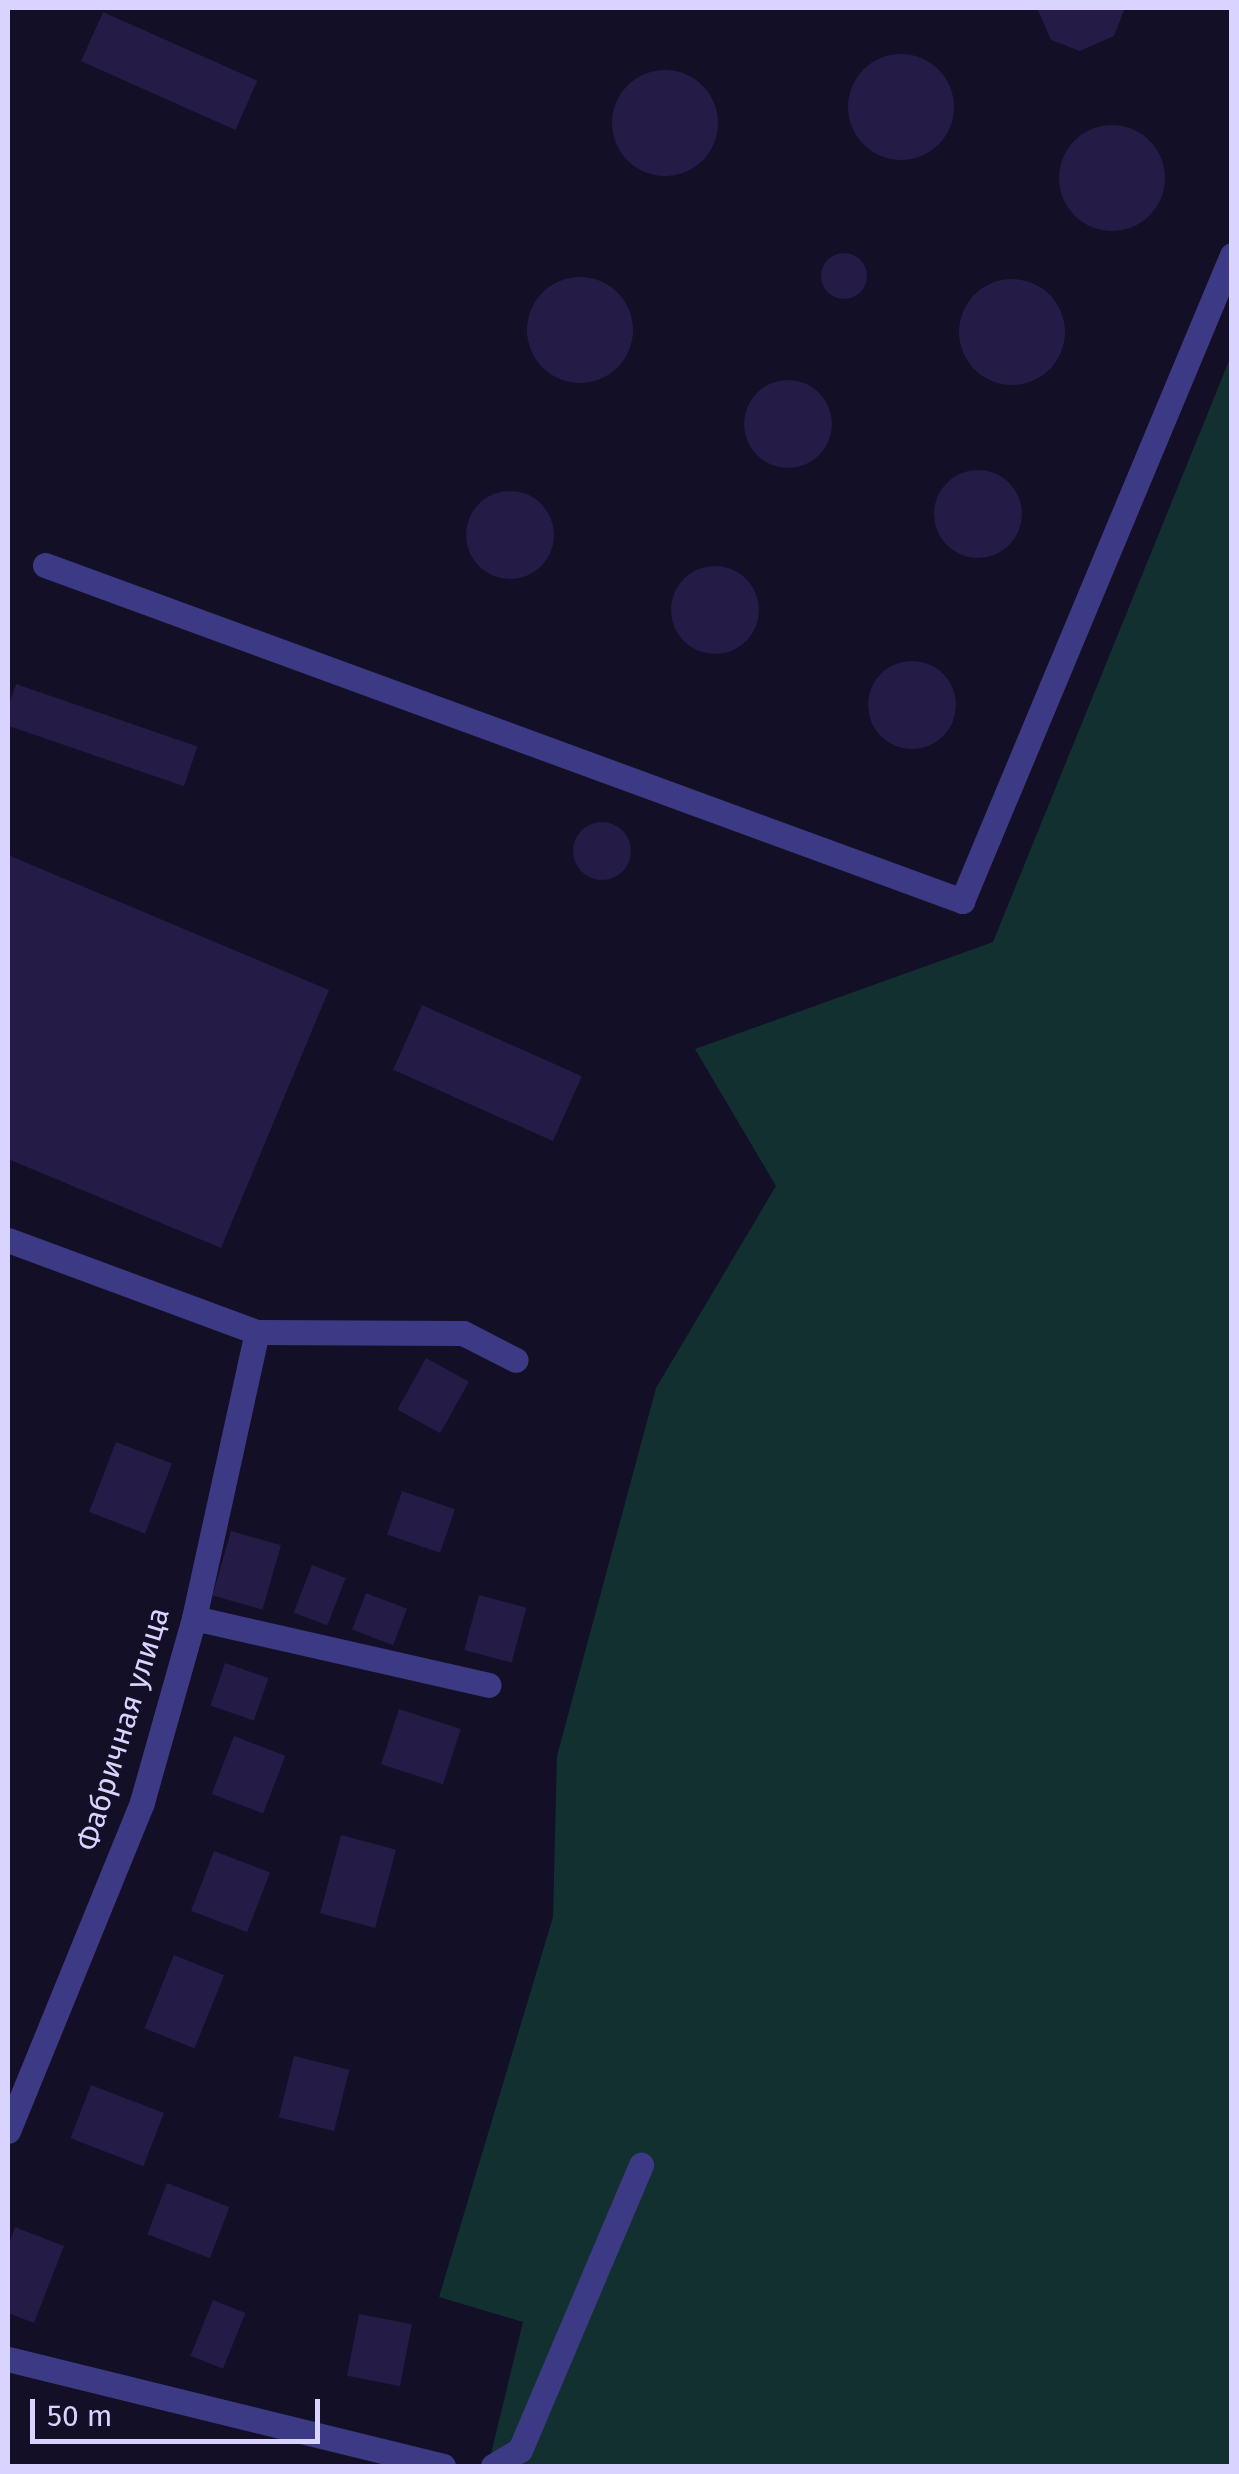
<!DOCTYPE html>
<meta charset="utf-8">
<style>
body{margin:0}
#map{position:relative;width:1239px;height:2474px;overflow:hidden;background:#130f26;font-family:"Fira Sans",sans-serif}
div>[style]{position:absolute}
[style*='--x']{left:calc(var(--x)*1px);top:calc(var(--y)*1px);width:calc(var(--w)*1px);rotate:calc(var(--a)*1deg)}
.green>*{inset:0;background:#12302f}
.building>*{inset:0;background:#241b47;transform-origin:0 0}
.round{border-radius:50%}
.minor>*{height:25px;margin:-12.5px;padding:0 12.5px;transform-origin:12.5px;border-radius:12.5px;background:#3d3a85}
span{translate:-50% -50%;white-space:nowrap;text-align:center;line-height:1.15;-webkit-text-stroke:8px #130f26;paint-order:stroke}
.street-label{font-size:30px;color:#d9d4ff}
.frame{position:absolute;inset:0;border:10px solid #d9d4ff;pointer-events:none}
.scale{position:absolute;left:30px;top:2399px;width:290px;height:45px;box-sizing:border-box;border:5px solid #d9d4ff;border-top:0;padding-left:12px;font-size:30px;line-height:35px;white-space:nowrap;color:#d9d4ff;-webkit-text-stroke:8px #130f26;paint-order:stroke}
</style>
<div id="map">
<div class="green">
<i style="clip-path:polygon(1231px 356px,1231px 2466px,488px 2466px,523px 2322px,439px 2297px,553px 1917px,557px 1756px,656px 1388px,776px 1186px,695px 1049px,993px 942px)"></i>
</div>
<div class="building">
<i style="clip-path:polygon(1037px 8px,1125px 8px,1114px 36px,1080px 51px,1051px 40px)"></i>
<i style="left:103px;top:12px;width:169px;height:54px;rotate:24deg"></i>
<i class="round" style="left:848px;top:54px;width:106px;height:106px"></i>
<i class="round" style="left:612px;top:70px;width:106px;height:106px"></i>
<i class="round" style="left:1059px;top:125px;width:106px;height:106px"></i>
<i class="round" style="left:821px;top:253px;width:46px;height:46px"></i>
<i class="round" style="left:527px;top:277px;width:106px;height:106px"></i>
<i class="round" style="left:959px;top:279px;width:106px;height:106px"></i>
<i class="round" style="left:744px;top:380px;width:88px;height:88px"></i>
<i class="round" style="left:934px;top:470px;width:88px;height:88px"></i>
<i class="round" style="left:466px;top:491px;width:88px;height:88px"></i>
<i class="round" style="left:671px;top:566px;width:88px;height:88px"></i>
<i class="round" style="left:868px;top:661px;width:88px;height:88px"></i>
<i style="left:16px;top:684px;width:192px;height:42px;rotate:19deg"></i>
<i class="round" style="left:573px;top:822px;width:58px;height:58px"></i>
<i style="clip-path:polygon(8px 855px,329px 990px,221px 1248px,8px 1159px)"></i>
<i style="left:422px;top:1005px;width:175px;height:71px;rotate:24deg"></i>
<i style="left:426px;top:1358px;width:49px;height:59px;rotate:29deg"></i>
<i style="left:116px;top:1442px;width:60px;height:75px;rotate:21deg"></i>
<i style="left:402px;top:1491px;width:56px;height:46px;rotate:19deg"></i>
<i style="left:231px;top:1531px;width:52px;height:67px;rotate:16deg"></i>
<i style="left:312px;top:1565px;width:36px;height:51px;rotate:21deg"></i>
<i style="left:366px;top:1593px;width:44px;height:39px;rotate:21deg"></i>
<i style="left:479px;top:1595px;width:49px;height:57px;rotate:15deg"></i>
<i style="left:225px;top:1663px;width:46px;height:45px;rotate:19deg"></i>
<i style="left:399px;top:1709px;width:65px;height:58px;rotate:18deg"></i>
<i style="left:234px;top:1736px;width:55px;height:62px;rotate:21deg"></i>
<i style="left:341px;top:1835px;width:57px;height:81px;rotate:15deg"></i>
<i style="left:214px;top:1851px;width:60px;height:64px;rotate:21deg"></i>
<i style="left:174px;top:1955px;width:54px;height:79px;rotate:22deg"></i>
<i style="left:294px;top:2056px;width:57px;height:63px;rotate:14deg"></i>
<i style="left:91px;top:2085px;width:78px;height:57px;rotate:21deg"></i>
<i style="left:167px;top:2183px;width:67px;height:55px;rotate:21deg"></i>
<i style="clip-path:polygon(15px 2227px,64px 2246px,34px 2323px,8px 2313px,8px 2247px)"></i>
<i style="left:213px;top:2300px;width:35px;height:60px;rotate:22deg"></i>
<i style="left:359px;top:2314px;width:54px;height:63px;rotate:11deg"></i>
</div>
<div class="minor">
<i style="--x:45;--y:565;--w:977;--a:20.12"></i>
<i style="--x:962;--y:901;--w:700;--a:-67.32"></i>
<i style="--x:8;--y:1240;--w:265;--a:20.3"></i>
<i style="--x:257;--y:1332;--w:206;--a:0.3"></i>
<i style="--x:463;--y:1333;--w:59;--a:27"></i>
<i style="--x:194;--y:1618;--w:302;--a:12.8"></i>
<i style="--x:8;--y:2131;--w:355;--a:-67.8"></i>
<i style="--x:142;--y:1802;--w:191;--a:-74.2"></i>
<i style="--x:194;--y:1618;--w:293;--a:-77.6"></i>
<i style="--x:8;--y:2359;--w:448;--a:13.8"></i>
<i style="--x:493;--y:2466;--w:31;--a:-31"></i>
<i style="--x:520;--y:2450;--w:310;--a:-67"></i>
</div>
<div class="street-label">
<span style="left:123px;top:1729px;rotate:-73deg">Фабричная улица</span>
</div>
<div class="frame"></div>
<div class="scale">50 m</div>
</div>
